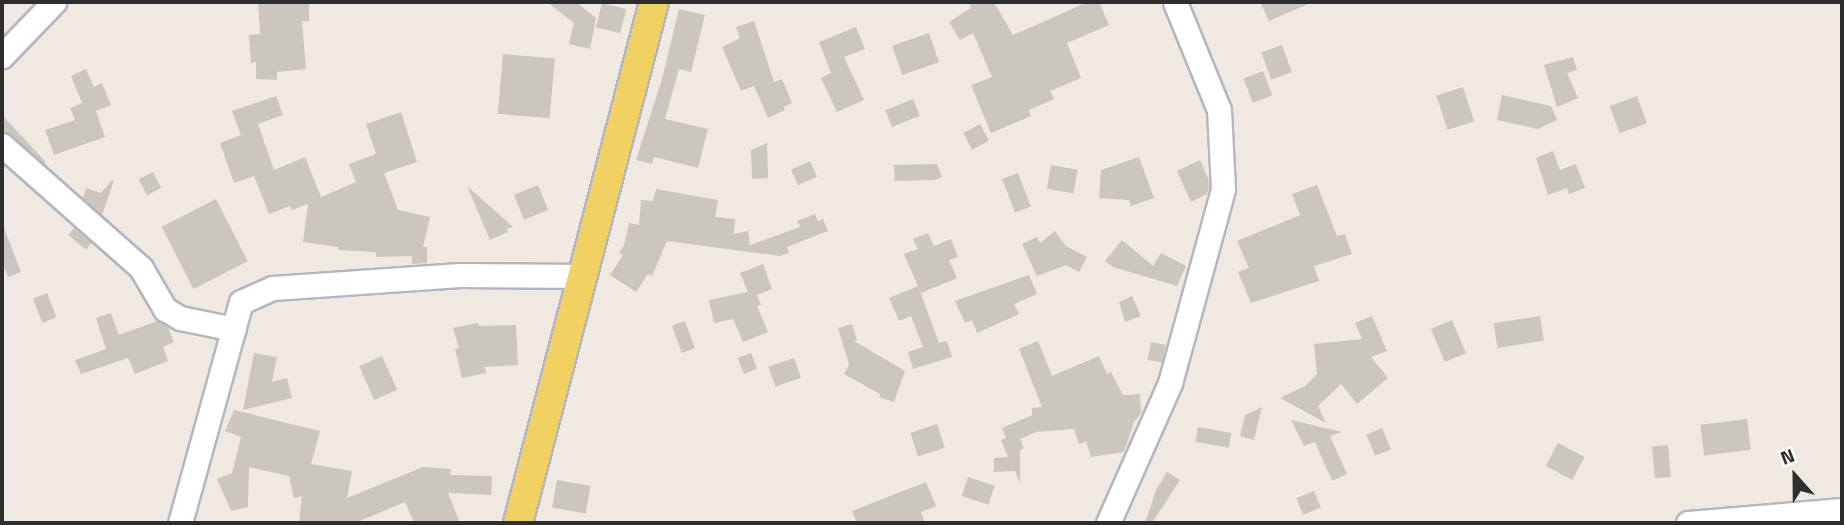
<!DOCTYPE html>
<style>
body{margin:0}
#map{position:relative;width:1844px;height:525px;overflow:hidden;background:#efe9e1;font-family:"Titillium Web",sans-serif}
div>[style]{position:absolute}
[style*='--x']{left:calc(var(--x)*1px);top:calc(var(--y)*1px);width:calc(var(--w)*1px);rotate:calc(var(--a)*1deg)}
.building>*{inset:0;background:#cbc7bf;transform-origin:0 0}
.roads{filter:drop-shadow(2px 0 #b4b7c1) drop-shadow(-2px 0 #b4b7c1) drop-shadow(0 2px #b4b7c1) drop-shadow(0 -2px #b4b7c1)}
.minor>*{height:23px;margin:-11.5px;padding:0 11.5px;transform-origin:11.5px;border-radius:11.5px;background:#fff}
.major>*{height:28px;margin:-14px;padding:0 14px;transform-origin:14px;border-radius:14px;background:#f2d163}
span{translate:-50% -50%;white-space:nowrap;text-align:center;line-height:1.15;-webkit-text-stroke:7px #fff;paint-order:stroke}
.frame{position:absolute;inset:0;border:4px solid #2e2e2e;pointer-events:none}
.north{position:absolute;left:1760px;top:441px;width:70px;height:70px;-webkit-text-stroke:5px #fff;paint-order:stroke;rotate:339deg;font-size:19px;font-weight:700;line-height:28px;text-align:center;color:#2e2e2e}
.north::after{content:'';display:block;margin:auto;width:24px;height:32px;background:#2e2e2e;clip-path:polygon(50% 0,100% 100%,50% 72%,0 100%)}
</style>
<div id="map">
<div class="building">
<i style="clip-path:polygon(258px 2px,309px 2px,309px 21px,302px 21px,306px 69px,277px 72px,277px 80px,256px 79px,256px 62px,251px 63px,249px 35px,260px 34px)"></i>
<i style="clip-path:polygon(547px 2px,576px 2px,596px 18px,590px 49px,569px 44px,574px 23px)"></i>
<i style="clip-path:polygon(968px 2px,994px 2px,1013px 35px,1088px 2px,1099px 2px,1109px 25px,1067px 43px,1081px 78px,1050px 91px,1054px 99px,1029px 110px,1031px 116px,991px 133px,971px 85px,992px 77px,973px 33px,960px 40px,949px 22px,971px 8px)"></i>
<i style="clip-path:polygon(1260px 2px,1313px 2px,1269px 21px)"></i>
<i style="left:602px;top:3px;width:25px;height:25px;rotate:14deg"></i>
<i style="clip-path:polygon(679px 9px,705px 15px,691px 72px,679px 69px,665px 119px,708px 129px,698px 168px,654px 157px,652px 164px,636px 160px,662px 79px)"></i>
<i style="clip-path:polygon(754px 21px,774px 82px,782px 79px,792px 103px,784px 107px,785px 110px,768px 118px,754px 86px,741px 91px,722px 47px,740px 38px,736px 27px)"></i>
<i style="clip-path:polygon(856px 27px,865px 49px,844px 57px,864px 100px,837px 112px,821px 78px,831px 73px,819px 42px)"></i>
<i style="left:929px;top:33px;width:31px;height:39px;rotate:71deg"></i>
<i style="left:1282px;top:45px;width:29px;height:22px;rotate:70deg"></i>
<i style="left:503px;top:54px;width:52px;height:60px;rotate:5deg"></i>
<i style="clip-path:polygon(1573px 57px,1577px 70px,1567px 73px,1578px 98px,1557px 107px,1544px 65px)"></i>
<i style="clip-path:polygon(86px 69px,94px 87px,102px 83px,111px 105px,96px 111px,105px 137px,54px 155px,45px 130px,75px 120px,70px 108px,82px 103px,71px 76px)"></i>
<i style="left:1263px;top:71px;width:26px;height:21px;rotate:69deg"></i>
<i style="left:1463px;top:87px;width:36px;height:28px;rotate:72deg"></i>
<i style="clip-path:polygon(1502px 95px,1551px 106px,1557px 120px,1538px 129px,1497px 120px)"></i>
<i style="clip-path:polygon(276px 96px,283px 115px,258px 124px,274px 170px,305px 157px,321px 197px,356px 182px,349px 164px,376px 154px,366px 124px,401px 112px,417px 162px,384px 173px,398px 210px,430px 217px,423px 247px,427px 247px,427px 263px,412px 264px,412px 256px,376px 257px,376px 252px,338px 250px,338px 247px,303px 242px,308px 204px,292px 210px,290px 206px,269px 214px,254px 176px,234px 183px,220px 143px,241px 135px,232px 111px)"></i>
<i style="left:1637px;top:96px;width:29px;height:29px;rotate:70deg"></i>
<i style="left:913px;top:99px;width:18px;height:30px;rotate:68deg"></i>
<i style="clip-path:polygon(2px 115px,45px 161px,45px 165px,11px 135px,2px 131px)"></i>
<i style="left:980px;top:124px;width:19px;height:19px;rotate:62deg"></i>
<i style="clip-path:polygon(767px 143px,768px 178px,752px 179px,751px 150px)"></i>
<i style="clip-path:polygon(1553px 151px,1560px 170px,1576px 164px,1585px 188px,1569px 194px,1567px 188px,1548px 195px,1536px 158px)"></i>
<i style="clip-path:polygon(1139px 157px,1154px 198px,1131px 206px,1129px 200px,1099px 198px,1101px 170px)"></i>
<i style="clip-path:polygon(1200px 160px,1208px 178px,1209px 187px,1207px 194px,1191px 202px,1177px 171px)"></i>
<i style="left:810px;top:161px;width:17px;height:21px;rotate:65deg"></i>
<i style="clip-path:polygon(937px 164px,942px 177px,934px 180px,895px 181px,894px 165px)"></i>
<i style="left:1051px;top:165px;width:27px;height:24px;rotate:10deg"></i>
<i style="left:153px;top:172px;width:18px;height:16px;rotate:63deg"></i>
<i style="left:1018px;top:173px;width:36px;height:17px;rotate:69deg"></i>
<i style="clip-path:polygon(112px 180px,114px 181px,102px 215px,83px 198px,86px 188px,101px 193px)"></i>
<i style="left:538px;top:185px;width:27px;height:26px;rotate:68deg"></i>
<i style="clip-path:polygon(1317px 185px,1337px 236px,1345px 234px,1352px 254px,1314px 266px,1319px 281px,1251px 303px,1238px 272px,1249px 268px,1237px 241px,1300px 215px,1292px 194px)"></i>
<i style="clip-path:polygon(467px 186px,513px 227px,507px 229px,508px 232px,490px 240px)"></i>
<i style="clip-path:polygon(656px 189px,718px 200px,715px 217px,735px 219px,734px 234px,748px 231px,750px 245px,800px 227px,797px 221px,815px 214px,818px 221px,823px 219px,828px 231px,787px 247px,789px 253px,780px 256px,667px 241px,652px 276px,648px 274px,636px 292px,610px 275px,623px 255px,619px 253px,624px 245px,629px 223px,639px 225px,641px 200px,653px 201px)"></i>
<i style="left:216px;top:199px;width:70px;height:61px;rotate:63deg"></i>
<i style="clip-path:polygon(3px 225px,21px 272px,8px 277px,2px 262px)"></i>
<i style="left:74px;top:228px;width:23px;height:9px;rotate:40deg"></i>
<i style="clip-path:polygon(1055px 231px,1066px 246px,1087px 257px,1079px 272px,1066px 265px,1037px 276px,1022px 244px,1037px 237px,1040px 243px)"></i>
<i style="clip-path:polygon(928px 233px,934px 246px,951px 239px,958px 257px,949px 260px,957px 278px,921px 293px,904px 254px,918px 249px,913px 239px)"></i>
<i style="clip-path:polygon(1122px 240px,1153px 266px,1161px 253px,1186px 266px,1177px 286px,1113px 267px,1105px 261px)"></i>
<i style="clip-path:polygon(763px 264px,772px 289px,757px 295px,761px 305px,757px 306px,768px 332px,743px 342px,733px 319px,714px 323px,709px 300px,748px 292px,740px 273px)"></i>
<i style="clip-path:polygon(1029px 275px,1037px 294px,1014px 304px,1019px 314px,977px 333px,972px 320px,965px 323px,955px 301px)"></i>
<i style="clip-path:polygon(918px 286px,939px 343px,947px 341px,952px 357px,913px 369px,908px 352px,923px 347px,911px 316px,899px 321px,889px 298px)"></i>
<i style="left:47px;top:293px;width:26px;height:15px;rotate:69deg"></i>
<i style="clip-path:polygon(1132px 296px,1141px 316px,1125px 322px,1119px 302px)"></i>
<i style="clip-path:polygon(111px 313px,119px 335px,158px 321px,168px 327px,174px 342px,163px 347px,168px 361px,135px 374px,128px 358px,81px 374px,75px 360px,106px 349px,96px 318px)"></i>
<i style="clip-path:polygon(1372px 316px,1387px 351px,1371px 357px,1388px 378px,1357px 404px,1341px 384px,1318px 406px,1326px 423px,1280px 398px,1305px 386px,1317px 374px,1314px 344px,1362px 339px,1355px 323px)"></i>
<i style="left:1540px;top:316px;width:25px;height:47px;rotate:81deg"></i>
<i style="left:1452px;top:320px;width:36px;height:23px;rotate:67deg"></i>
<i style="left:685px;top:321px;width:29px;height:14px;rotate:70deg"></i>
<i style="clip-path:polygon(478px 323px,479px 326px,516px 325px,518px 365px,485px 367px,486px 373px,462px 378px,455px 349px,459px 348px,453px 328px)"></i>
<i style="clip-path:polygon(852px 324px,857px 340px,854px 341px,905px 371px,894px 402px,879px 397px,880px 394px,844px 374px,849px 364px,838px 328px)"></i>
<i style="clip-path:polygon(1038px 341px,1052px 376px,1099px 356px,1107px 374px,1111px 372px,1123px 395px,1140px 394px,1141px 413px,1134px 422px,1124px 452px,1091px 457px,1086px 441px,1079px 444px,1074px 429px,1036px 432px,1020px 439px,1024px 448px,1020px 450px,1020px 484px,1015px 471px,994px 472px,994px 458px,1008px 457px,1001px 440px,1006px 438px,1002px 428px,1032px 415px,1032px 408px,1042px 407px,1019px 349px)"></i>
<i style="left:1151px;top:342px;width:15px;height:18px;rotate:11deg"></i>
<i style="clip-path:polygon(254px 353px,277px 357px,272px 382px,287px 378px,292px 398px,243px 410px)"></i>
<i style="left:751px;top:353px;width:17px;height:14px;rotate:69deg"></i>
<i style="left:382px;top:356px;width:37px;height:25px;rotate:66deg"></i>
<i style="left:794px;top:358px;width:21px;height:27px;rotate:71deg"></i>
<i style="clip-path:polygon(1262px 407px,1254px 440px,1240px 436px,1245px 415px)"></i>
<i style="clip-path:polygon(234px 410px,320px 431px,311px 464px,352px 471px,347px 498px,423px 467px,451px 469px,450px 475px,492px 476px,491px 495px,448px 493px,460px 523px,414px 523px,405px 502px,355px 523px,299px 523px,302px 496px,294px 498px,289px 476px,249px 467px,248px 507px,231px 511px,217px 479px,232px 473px,241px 437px,225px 431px)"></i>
<i style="left:1747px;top:419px;width:31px;height:47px;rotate:83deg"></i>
<i style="clip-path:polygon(1291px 420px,1342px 432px,1330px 436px,1347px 474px,1332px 481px,1315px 442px,1304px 446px)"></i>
<i style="left:937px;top:424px;width:25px;height:28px;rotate:72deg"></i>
<i style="left:1198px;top:427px;width:34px;height:15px;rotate:10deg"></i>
<i style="left:1382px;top:428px;width:23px;height:17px;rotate:67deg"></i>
<i style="left:1558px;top:443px;width:30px;height:26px;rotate:28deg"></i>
<i style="left:1668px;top:445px;width:32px;height:16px;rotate:85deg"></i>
<i style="clip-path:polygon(1167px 472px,1180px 480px,1152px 523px,1145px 523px,1156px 490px)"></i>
<i style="left:968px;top:477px;width:28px;height:20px;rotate:18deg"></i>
<i style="left:557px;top:480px;width:34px;height:28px;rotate:10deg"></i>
<i style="clip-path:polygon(926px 482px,936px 506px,921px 512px,925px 523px,857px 523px,852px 511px)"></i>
<i style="left:1314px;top:491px;width:18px;height:19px;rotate:68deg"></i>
</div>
<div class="roads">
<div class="minor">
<i style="--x:2;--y:56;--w:75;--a:-46.1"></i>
<i style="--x:2;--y:145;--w:186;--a:41.5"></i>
<i style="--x:141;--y:268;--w:48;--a:59.7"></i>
<i style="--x:165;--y:309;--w:17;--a:31"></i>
<i style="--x:180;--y:318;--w:55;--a:11.5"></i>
<i style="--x:180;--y:523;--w:229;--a:-74.6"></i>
<i style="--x:241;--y:302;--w:35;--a:-24"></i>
<i style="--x:273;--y:288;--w:187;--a:-4"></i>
<i style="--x:460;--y:275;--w:124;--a:0.5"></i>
<i style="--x:1108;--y:523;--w:153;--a:-66.1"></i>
<i style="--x:1170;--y:383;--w:201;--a:-74.7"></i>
<i style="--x:1223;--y:189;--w:79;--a:-92.9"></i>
<i style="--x:1219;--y:110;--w:117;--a:-112.2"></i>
<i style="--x:1688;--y:523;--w:155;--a:-4.8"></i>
</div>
<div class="major">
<i style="--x:518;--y:523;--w:538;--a:-75.37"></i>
</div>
</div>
<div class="frame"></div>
<div class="north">N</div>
</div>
